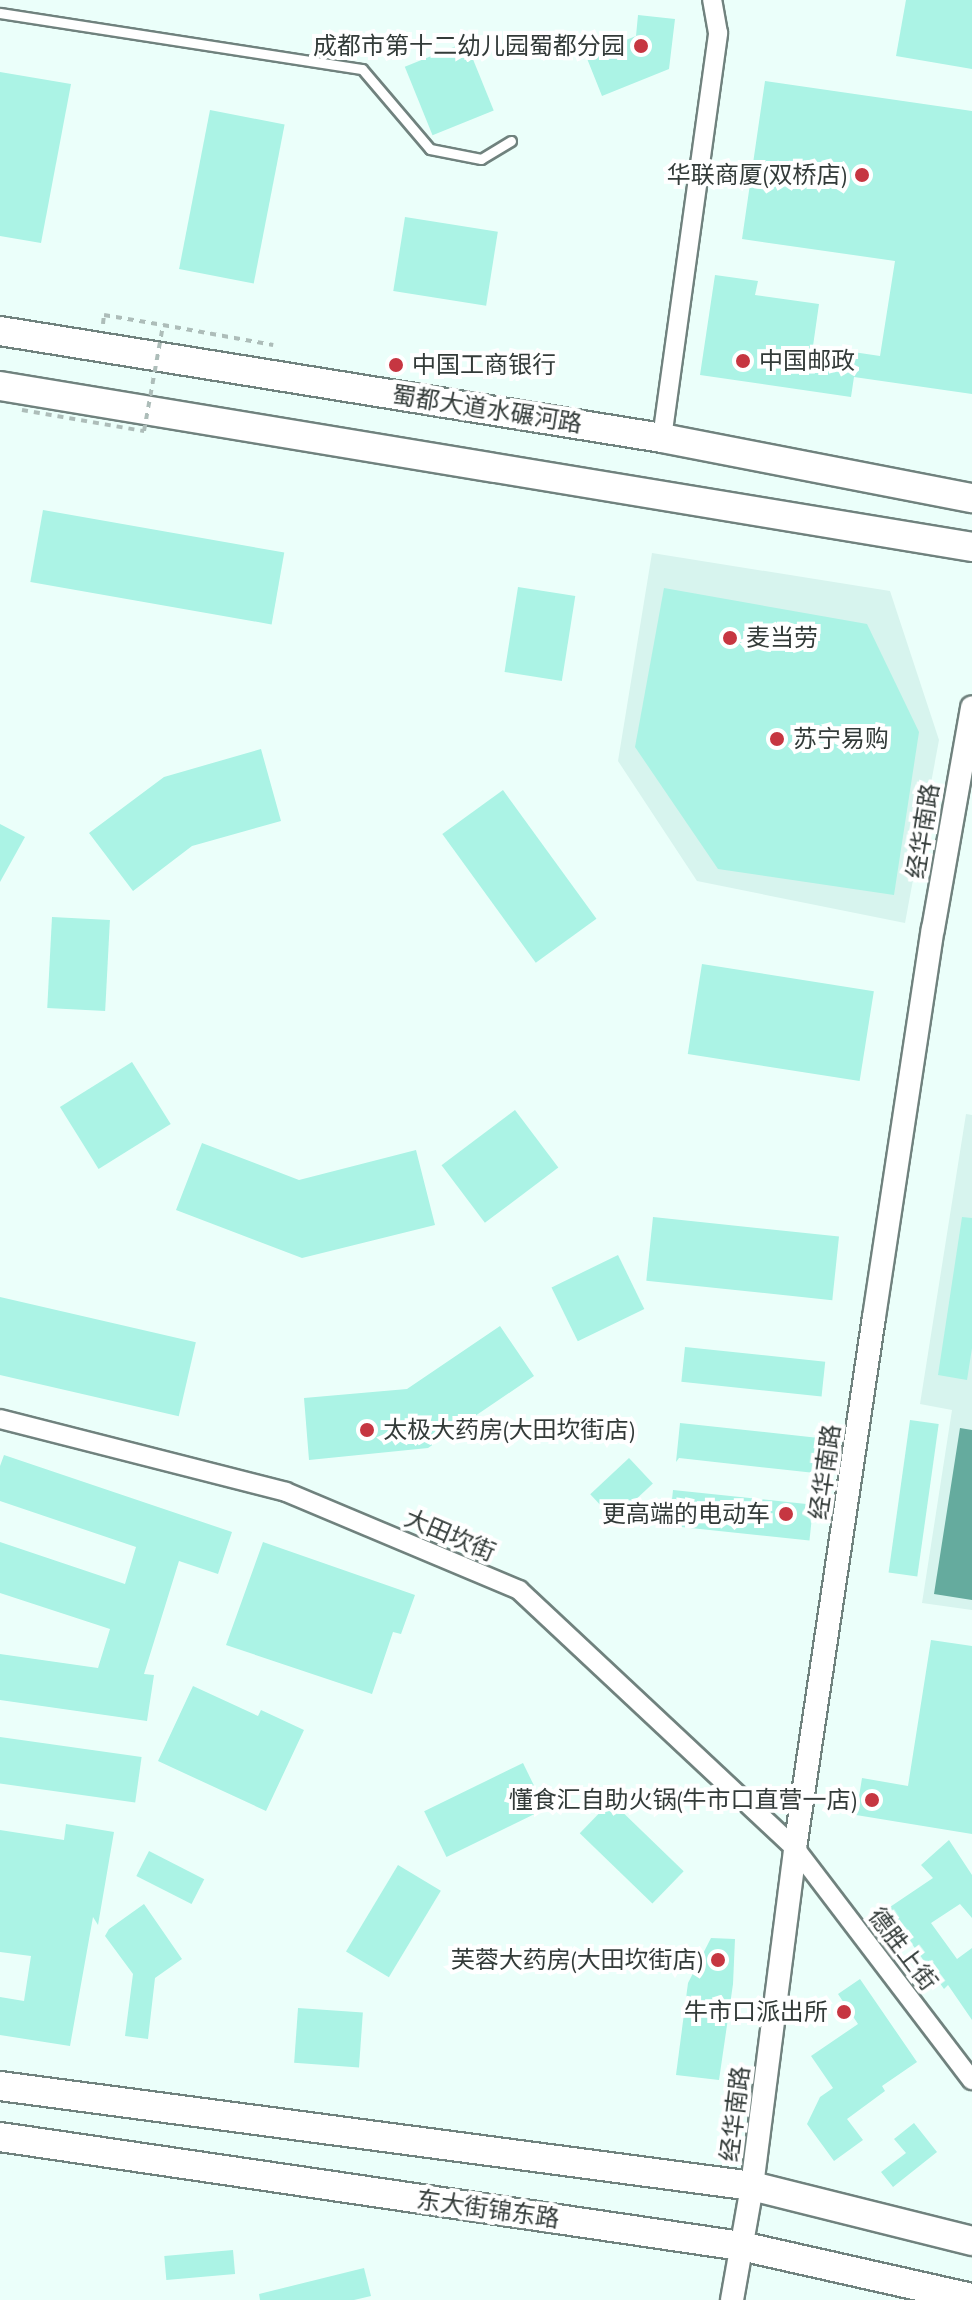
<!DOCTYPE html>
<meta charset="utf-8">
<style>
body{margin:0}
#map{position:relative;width:972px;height:2300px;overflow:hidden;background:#ebfffa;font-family:"PT Sans Narrow","Noto Sans SC",sans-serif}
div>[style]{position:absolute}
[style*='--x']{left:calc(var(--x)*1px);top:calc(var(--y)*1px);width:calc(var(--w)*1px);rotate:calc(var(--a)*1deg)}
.built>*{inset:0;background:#d7f4ee}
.water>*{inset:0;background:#65ab9e}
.building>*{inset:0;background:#abf3e5;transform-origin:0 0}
.path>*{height:4px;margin-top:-2px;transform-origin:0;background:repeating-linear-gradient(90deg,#adbdb9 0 6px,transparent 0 12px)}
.roads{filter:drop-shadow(2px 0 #70827e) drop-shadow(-2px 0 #70827e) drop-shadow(0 2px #70827e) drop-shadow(0 -2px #70827e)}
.service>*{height:9px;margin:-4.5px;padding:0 4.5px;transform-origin:4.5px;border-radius:4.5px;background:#fff}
.minor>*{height:18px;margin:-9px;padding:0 9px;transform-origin:9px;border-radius:9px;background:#fff}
.tertiary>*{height:22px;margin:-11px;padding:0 11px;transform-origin:11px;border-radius:11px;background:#fff}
.primary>*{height:28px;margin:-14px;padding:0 14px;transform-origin:14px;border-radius:14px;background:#fff}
.path-bridge>*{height:4px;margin-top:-2px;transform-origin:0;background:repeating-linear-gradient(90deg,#adbdb9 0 6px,transparent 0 12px)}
.dots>*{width:22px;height:22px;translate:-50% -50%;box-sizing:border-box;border:4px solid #fff;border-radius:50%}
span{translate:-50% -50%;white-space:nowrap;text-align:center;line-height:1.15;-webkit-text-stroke:8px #fff;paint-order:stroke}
.poi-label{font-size:24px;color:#333b39}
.right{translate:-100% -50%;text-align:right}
.left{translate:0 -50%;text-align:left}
.street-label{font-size:24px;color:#333b39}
</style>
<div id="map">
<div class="built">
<i style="clip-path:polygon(652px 553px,890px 591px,939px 740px,905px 923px,697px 881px,618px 761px)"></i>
<i style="clip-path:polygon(966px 1114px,972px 1115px,972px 1610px,922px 1603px,952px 1410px,920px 1404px)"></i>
</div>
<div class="water">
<i style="clip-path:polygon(960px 1428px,972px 1430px,972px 1600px,934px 1594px)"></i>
</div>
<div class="building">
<i style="clip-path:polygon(906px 0,972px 0,972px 69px,896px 56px)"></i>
<i style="clip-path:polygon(638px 15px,675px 19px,669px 69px,602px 96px,586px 56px,636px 36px)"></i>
<i style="left:466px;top:42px;width:74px;height:66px;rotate:68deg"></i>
<i style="clip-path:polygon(0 72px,71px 84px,41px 243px,0 236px)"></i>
<i style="clip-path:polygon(765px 81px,972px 111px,972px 394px,854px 377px,851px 397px,700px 375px,715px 275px,758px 281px,755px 295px,819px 304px,813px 346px,880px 356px,895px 261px,742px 239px)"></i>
<i style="left:210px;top:110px;width:76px;height:162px;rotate:11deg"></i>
<i style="left:405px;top:217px;width:94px;height:75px;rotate:9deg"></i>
<i style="left:43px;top:510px;width:245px;height:73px;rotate:10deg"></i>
<i style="left:518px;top:587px;width:58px;height:86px;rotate:9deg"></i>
<i style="clip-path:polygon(664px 588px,867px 624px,919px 732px,894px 895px,718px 869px,635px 747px)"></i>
<i style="clip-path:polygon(261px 749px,281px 821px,192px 846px,133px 891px,89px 833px,164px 777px)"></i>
<i style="left:503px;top:790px;width:159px;height:75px;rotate:54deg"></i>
<i style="clip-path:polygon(0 824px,25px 837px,0 882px)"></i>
<i style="left:52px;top:917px;width:58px;height:91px;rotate:3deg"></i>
<i style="left:702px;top:964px;width:174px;height:91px;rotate:9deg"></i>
<i style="left:132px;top:1062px;width:73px;height:85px;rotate:58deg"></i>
<i style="left:515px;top:1110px;width:72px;height:92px;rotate:53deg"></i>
<i style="clip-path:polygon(202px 1143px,299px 1180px,416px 1150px,435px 1225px,302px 1258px,176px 1210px)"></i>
<i style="left:653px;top:1217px;width:187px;height:64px;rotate:6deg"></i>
<i style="clip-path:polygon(962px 1217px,972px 1218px,972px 1348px,967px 1380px,938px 1375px)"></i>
<i style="left:618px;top:1255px;width:60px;height:74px;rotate:64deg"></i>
<i style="left:0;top:1297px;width:201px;height:76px;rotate:13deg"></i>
<i style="clip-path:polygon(500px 1326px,534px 1376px,428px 1448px,309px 1460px,304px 1398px,407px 1389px)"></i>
<i style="left:685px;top:1347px;width:141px;height:35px;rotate:6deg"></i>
<i style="left:910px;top:1420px;width:29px;height:154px;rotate:8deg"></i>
<i style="clip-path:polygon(680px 1423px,819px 1438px,815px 1473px,679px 1458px,676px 1462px)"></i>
<i style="clip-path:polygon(4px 1455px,232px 1532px,218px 1574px,179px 1561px,144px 1674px,154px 1675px,147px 1721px,0 1700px,0 1654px,98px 1668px,110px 1629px,0 1593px,0 1542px,125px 1584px,136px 1547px,0 1501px,0 1466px)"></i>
<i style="left:629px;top:1458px;width:35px;height:53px;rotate:47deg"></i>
<i style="left:673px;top:1490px;width:141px;height:36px;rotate:6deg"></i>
<i style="clip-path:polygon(263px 1542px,415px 1595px,401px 1634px,393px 1632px,372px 1694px,226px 1645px)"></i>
<i style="clip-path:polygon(931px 1640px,972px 1646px,972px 1834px,856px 1815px,862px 1778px,908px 1786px)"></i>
<i style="clip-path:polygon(193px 1686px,258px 1716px,261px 1710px,304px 1730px,266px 1811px,158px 1761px)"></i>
<i style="left:0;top:1737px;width:143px;height:46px;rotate:8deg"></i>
<i style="left:523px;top:1763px;width:51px;height:110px;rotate:64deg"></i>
<i style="left:611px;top:1801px;width:101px;height:45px;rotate:44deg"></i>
<i style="clip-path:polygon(66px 1824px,114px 1832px,98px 1925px,93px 1917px,70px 2046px,0 2035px,0 1997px,24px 2001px,31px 1956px,0 1952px,0 1830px,64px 1840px)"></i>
<i style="clip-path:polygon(949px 1840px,972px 1875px,972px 1918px,960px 1904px,931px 1923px,957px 1959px,972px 1948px,972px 2020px,948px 1985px,944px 1989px,887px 1909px,933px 1878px,921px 1865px)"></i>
<i style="left:149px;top:1851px;width:62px;height:28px;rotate:27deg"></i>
<i style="left:398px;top:1865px;width:50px;height:101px;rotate:31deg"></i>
<i style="clip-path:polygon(144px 1904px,182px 1959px,155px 1978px,148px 2039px,125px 2036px,133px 1974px,105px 1936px,109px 1929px)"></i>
<i style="clip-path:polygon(711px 1938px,735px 1939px,733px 1984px,719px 2080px,676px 2075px,688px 1983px)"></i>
<i style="clip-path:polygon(860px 1979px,917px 2062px,882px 2086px,885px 2091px,847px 2119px,863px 2140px,834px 2161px,807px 2124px,820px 2097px,833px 2088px,811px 2056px,858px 2024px,838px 1994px)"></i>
<i style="left:298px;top:2008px;width:65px;height:55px;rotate:4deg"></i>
<i style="clip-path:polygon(914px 2123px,937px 2152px,893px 2187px,881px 2172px,906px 2153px,894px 2139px)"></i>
<i style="left:233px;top:2250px;width:24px;height:69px;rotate:85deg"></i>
<i style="clip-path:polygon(364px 2268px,371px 2296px,354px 2300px,260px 2300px,259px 2294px)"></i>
</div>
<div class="path">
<i style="--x:103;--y:324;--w:9;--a:-84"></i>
<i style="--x:104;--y:315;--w:60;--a:9.6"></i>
</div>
<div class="roads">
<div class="service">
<i style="--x:0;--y:13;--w:366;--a:8.8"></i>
<i style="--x:362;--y:69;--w:105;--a:49.6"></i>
<i style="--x:430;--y:149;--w:52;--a:11.1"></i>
<i style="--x:481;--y:159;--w:35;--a:-31"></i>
</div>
<div class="minor">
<i style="--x:662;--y:438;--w:409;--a:-82.1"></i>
<i style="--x:718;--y:33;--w:34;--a:-100"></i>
<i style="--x:0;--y:1419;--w:295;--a:14.3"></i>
<i style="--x:286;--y:1492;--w:253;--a:22.8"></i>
<i style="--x:519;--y:1590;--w:378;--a:43.1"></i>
<i style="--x:795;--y:1848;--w:292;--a:52.7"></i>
</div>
<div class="tertiary">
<i style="--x:732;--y:2300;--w:116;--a:-80"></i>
<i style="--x:752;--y:2186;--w:341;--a:-82.7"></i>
<i style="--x:795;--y:1848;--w:537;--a:-81.54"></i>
<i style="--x:874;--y:1317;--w:392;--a:-81.4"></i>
<i style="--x:933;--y:929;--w:225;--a:-80"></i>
</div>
<div class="primary">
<i style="--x:0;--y:331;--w:671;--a:9.18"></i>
<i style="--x:662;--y:438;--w:316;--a:11"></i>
<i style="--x:0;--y:386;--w:985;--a:9.4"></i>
<i style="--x:0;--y:2086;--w:759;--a:7.57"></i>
<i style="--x:752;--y:2186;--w:227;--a:14"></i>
<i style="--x:0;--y:2137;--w:749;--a:8.37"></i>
<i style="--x:741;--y:2246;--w:237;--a:12.7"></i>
</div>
</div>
<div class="path-bridge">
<i style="--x:22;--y:410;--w:124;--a:9.8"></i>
<i style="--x:144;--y:431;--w:108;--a:-79.8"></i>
<i style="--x:163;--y:325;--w:112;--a:10.3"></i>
</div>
<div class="dots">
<i style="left:641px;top:46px;background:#c63641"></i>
<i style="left:862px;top:175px;background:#c63641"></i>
<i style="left:743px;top:361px;background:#c63641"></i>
<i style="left:396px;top:365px;background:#c63641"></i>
<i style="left:730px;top:638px;background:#c63641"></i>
<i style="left:777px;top:739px;background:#c63641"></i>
<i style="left:367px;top:1430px;background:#c63641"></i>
<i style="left:786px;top:1514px;background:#c63641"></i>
<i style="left:872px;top:1800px;background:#c63641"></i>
<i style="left:718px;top:1960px;background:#c63641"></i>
<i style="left:844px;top:2012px;background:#c63641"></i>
</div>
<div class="poi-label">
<span class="right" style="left:625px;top:46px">成都市第十二幼儿园蜀都分园</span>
<span class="right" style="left:846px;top:175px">华联商厦(双桥店)</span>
<span class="left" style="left:759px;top:361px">中国邮政</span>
<span class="left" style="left:412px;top:365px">中国工商银行</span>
<span class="left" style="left:746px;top:638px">麦当劳</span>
<span class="left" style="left:793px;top:739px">苏宁易购</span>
<span class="left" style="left:383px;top:1430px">太极大药房(大田坎街店)</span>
<span class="right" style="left:770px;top:1514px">更高端的电动车</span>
<span class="right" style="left:856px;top:1800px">懂食汇自助火锅(牛市口直营一店)</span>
<span class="right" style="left:702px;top:1960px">芙蓉大药房(大田坎街店)</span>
<span class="right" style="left:828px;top:2012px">牛市口派出所</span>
</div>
<div class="street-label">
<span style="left:487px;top:409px;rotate:9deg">蜀都大道水碾河路</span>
<span style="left:923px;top:831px;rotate:-81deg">经华南路</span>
<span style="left:825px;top:1472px;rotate:-82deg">经华南路</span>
<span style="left:450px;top:1535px;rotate:23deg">大田坎街</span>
<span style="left:903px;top:1949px;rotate:53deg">德胜上街</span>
<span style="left:735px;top:2114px;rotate:-83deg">经华南路</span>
<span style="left:488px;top:2209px;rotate:8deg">东大街锦东路</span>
</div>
</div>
